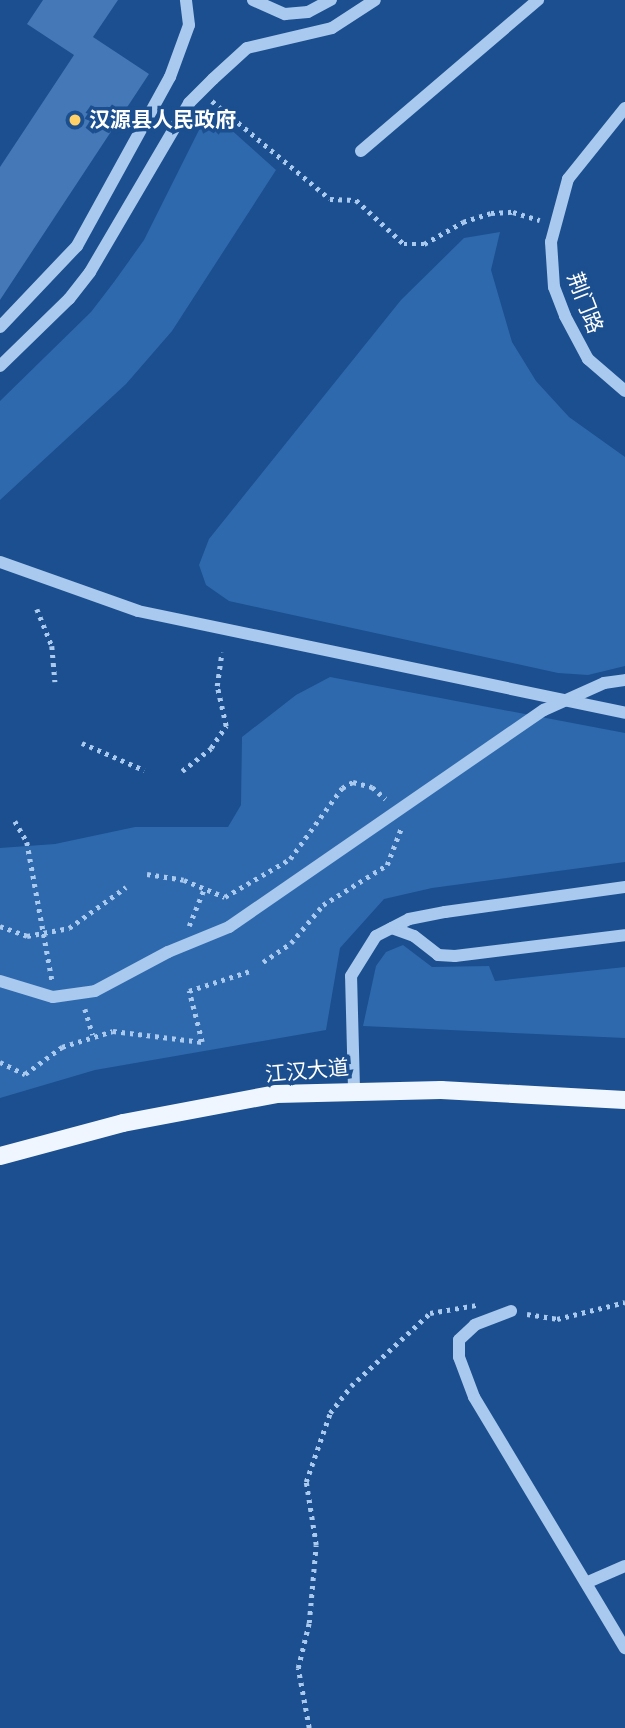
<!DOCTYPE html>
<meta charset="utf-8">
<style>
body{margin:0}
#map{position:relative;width:625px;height:1728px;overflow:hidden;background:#1b4f8f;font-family:Figtree,"Noto Sans SC",sans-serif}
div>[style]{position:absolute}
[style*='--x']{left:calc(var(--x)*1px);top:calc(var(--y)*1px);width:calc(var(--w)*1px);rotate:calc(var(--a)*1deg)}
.green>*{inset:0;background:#2e69ad}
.building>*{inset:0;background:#4478b7}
.path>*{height:4.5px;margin-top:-2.25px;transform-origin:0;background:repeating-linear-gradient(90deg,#a9c9ee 0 3.5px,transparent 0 8.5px)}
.minor>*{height:12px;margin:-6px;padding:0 6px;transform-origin:6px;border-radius:6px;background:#a9c9ee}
.major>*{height:18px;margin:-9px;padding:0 9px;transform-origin:9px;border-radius:9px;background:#f0f6ff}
.dots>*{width:19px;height:19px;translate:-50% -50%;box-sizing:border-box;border:4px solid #1b4f8f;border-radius:50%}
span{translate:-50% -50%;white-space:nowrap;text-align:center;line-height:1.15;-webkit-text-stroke:7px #1b4f8f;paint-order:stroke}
.poi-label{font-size:21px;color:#fff;font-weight:700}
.left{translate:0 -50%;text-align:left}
.street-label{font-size:21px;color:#fff}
</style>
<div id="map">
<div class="green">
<i style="clip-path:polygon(209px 110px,276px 170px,172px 331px,126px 384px,0 500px,0 401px,91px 312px,114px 282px,144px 240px)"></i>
<i style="clip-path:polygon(500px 232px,491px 270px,512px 342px,536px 381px,569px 417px,625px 457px,625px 666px,588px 675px,558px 673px,229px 601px,206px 585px,199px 565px,209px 539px,401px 300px,464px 238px)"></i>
<i style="clip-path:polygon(330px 677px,625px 733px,625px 862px,432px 888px,384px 899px,340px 948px,326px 1030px,95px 1070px,0 1098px,0 848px,55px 844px,135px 827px,228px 827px,241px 805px,242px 737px,296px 695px)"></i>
<i style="clip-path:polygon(403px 945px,432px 967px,489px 966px,495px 981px,625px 967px,625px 1038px,363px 1026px,376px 966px,386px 952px)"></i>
</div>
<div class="building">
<i style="clip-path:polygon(43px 0,118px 0,93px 37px,149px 74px,0 300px,0 167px,74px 55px,27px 24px)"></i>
</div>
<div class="path">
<i style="--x:212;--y:101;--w:153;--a:39.7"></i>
<i style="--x:330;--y:199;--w:26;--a:2"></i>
<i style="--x:356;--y:200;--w:65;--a:42.5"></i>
<i style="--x:404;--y:244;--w:20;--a:0"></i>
<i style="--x:424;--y:244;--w:45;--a:-29.4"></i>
<i style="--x:463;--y:222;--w:29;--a:-18"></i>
<i style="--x:491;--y:213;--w:22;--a:-3"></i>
<i style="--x:513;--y:212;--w:28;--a:17"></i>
<i style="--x:37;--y:609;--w:40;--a:68"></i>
<i style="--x:52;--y:646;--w:36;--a:85"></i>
<i style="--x:82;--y:743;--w:68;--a:23.5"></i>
<i style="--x:182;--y:771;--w:37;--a:-38"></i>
<i style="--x:211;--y:748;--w:27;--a:-56"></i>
<i style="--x:226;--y:726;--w:41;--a:-102.7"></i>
<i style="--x:217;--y:686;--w:34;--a:-82"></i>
<i style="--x:15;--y:821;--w:24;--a:60"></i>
<i style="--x:27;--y:842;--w:140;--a:79.7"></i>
<i style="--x:147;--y:874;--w:37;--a:9"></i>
<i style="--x:184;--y:880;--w:44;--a:22.5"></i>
<i style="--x:225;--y:897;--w:75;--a:-30.3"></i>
<i style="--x:290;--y:859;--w:88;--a:-53.8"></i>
<i style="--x:342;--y:788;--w:13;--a:-29"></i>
<i style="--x:353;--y:782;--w:20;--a:15"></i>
<i style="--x:372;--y:787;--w:18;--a:41"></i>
<i style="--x:0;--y:926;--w:29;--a:20"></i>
<i style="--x:27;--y:936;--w:43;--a:-10.8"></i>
<i style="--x:69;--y:928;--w:70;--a:-35.7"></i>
<i style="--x:189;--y:926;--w:38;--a:-68"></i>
<i style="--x:263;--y:962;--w:34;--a:-34"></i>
<i style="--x:291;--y:943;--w:50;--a:-49.9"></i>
<i style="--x:323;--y:905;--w:75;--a:-32"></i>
<i style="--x:387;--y:865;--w:40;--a:-69"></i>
<i style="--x:85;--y:1009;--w:27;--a:73"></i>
<i style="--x:0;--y:1062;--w:28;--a:26"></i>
<i style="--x:25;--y:1074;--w:46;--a:-36.1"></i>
<i style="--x:62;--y:1047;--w:53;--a:-17.4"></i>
<i style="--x:113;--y:1031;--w:90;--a:7"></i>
<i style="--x:202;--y:1042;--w:53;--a:-104.3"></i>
<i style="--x:189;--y:991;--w:67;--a:-18.2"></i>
<i style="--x:527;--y:1314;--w:30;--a:9"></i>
<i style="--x:557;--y:1319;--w:70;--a:-14"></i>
<i style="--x:309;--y:1728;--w:61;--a:-100.4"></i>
<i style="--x:298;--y:1668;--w:46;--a:-76.3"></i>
<i style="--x:309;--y:1623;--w:78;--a:-84.9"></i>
<i style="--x:316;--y:1545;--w:64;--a:-99"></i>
<i style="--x:306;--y:1482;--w:73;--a:-70.8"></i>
<i style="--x:330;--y:1413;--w:34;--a:-52"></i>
<i style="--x:351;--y:1386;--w:108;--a:-42.7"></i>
<i style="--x:430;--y:1313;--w:48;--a:-9.7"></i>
</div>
<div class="minor">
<i style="--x:253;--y:0;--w:35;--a:24"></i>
<i style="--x:285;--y:14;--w:23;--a:-5"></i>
<i style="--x:308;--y:12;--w:26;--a:-28"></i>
<i style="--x:625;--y:108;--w:91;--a:128.8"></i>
<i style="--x:568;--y:179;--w:65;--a:105.1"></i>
<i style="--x:551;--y:242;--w:45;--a:86.2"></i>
<i style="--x:554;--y:287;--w:31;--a:69"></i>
<i style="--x:565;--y:316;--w:49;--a:61.9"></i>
<i style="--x:588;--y:359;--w:49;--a:40.9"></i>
<i style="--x:361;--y:151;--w:233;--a:-40.5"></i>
<i style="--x:0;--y:327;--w:112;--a:-46.5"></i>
<i style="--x:77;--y:246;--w:193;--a:-61.2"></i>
<i style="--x:170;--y:77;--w:55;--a:-69.9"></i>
<i style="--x:189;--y:25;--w:25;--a:-97"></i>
<i style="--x:0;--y:366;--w:96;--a:-44.2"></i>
<i style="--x:69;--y:299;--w:34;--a:-52"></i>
<i style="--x:90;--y:272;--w:196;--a:-59.6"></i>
<i style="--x:189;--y:103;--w:34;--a:-45"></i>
<i style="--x:213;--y:79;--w:46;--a:-42.4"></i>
<i style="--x:247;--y:48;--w:87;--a:-13.2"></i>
<i style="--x:332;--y:28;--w:51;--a:-33.1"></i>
<i style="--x:0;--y:562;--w:146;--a:19.5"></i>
<i style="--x:138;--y:611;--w:498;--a:11.8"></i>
<i style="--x:392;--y:928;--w:23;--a:20"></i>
<i style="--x:414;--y:936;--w:31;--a:38"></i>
<i style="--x:438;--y:955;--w:17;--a:3"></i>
<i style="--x:455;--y:956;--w:171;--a:-7"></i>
<i style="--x:0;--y:981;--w:55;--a:16.8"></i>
<i style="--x:53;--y:997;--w:42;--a:-8.1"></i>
<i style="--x:95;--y:991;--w:83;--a:-28.1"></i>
<i style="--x:168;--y:952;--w:66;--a:-22.3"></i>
<i style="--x:229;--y:927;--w:383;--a:-34.6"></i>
<i style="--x:544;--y:710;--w:66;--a:-24.2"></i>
<i style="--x:604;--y:683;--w:21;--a:-8"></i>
<i style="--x:354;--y:1089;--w:113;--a:-91.5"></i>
<i style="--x:351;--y:976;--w:47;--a:-58"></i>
<i style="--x:376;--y:936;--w:37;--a:-27"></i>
<i style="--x:409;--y:919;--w:37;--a:-11"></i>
<i style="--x:445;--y:912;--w:182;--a:-7.9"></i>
<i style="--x:511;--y:1311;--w:39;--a:159"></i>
<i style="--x:475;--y:1325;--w:22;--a:137"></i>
<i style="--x:459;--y:1340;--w:17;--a:90"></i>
<i style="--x:459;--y:1357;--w:43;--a:69.4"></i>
<i style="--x:474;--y:1397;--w:293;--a:59"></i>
<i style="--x:588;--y:1582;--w:40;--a:-23.4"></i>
</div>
<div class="major">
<i style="--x:0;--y:1156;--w:127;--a:-15"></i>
<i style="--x:123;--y:1123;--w:156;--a:-10.7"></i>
<i style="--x:276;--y:1094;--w:165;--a:-1.4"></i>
<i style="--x:441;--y:1090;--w:184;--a:3.1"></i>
</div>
<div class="dots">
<i style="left:75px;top:120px;background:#ffd166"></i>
</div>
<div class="poi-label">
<span class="left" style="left:89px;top:120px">汉源县人民政府</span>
</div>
<div class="street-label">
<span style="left:585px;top:303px;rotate:69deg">荆门路</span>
<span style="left:307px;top:1071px;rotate:-5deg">江汉大道</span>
</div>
</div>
